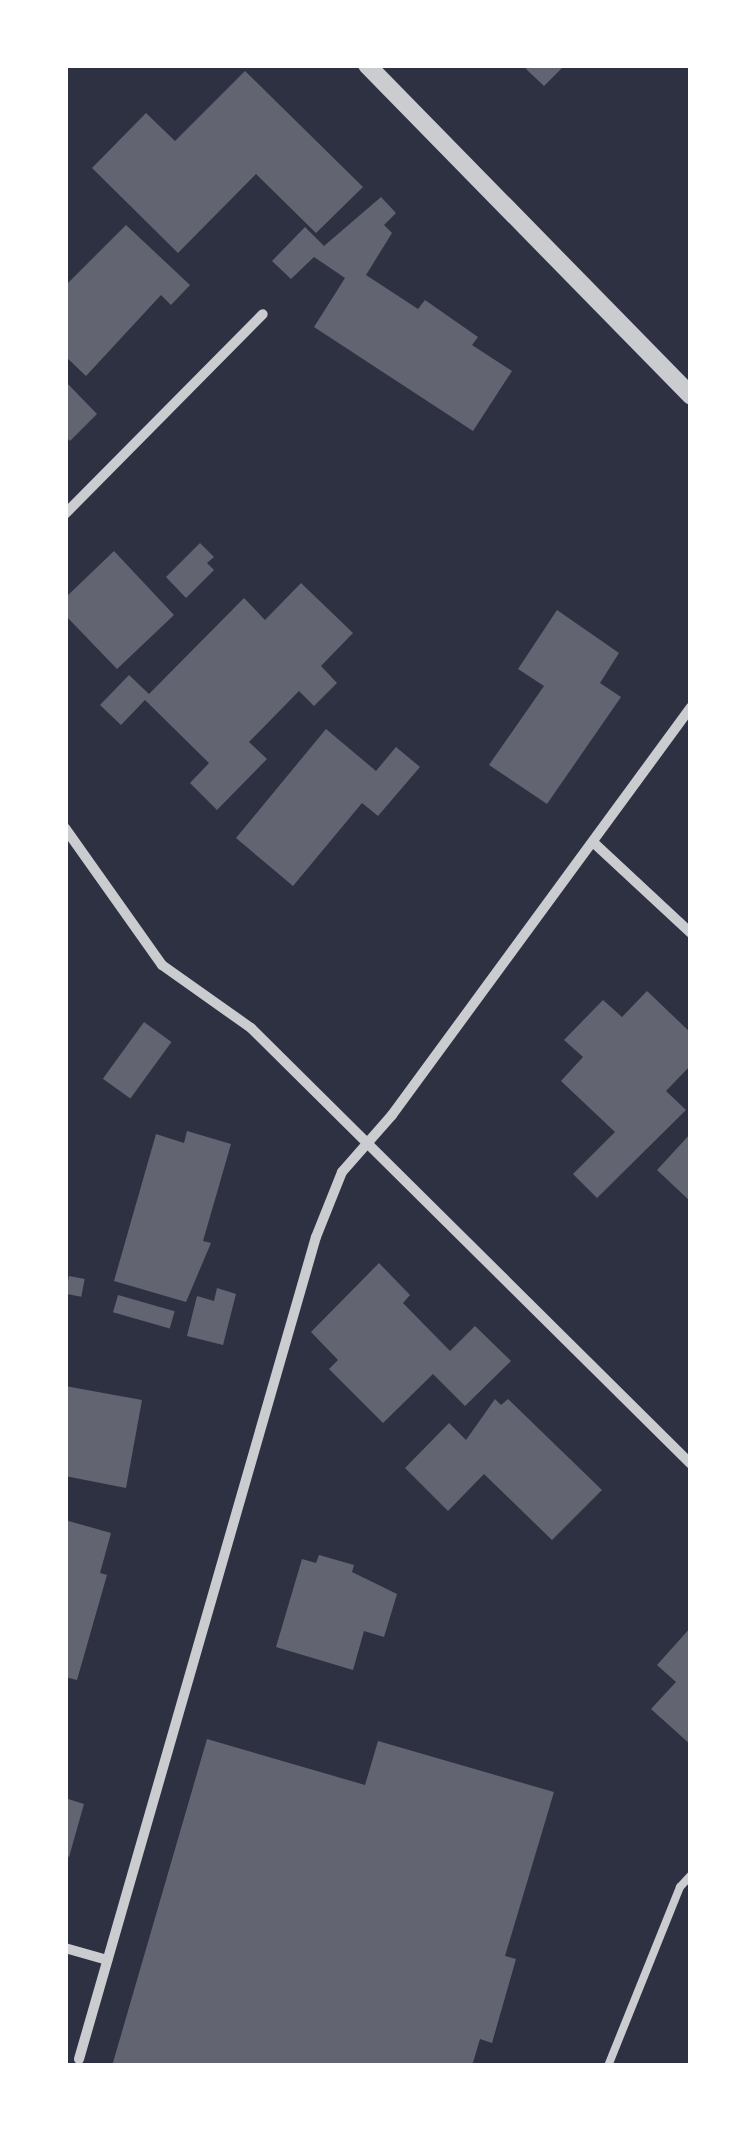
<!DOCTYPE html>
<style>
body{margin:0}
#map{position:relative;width:756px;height:2131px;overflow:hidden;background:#2d3142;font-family:"Playfair Display",serif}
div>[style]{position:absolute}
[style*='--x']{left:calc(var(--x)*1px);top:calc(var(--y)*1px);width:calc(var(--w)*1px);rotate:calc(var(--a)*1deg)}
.building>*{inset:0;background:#626471;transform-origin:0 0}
.service>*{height:8px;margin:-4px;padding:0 4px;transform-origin:4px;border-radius:4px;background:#caccd0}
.minor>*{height:10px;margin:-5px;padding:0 5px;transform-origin:5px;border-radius:5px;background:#caccd0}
.tertiary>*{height:18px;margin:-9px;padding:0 9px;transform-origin:9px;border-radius:9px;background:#caccd0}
span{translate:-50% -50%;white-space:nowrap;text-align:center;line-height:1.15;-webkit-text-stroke:10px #fff;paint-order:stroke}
.frame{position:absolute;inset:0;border:68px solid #fff;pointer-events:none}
</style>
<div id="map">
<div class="building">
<i style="clip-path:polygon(530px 65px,565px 65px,544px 86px,526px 69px)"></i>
<i style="clip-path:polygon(245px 71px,363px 187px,316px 233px,256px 174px,178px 253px,92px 168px,146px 113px,175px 141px)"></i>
<i style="clip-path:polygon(381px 197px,396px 213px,384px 225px,392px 233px,366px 275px,418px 309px,425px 300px,478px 337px,472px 345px,512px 371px,473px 431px,314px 327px,345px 278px,314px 257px,291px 279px,272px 261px,305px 227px,324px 246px)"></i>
<i style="clip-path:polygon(126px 225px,190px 285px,171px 305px,161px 295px,86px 376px,65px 356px,65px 286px)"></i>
<i style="clip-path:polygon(65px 381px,97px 414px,70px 441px,65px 436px)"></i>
<i style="clip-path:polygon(200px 543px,214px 557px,207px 563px,214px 570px,186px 598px,166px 577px)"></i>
<i style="clip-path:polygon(114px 551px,174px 615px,117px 669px,65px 615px,65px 598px)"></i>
<i style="clip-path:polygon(301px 583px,353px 633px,321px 666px,337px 683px,314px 706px,299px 691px,249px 742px,267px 759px,217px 810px,190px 783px,209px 763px,145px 700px,121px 725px,100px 705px,129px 675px,149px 694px,244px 598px,265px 620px)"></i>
<i style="clip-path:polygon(557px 610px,619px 653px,600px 683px,621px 697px,547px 804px,489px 765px,544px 686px,518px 669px)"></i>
<i style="clip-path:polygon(326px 729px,376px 771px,396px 747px,420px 767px,378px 816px,362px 803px,293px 886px,236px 838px)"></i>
<i style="clip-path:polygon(647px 991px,691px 1033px,691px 1065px,666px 1091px,686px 1110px,597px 1198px,573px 1174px,615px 1132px,561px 1081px,583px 1057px,564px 1040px,603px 1000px,622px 1017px)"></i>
<i style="left:144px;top:1022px;width:34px;height:70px;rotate:36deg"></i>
<i style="clip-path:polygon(187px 1131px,231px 1144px,203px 1241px,211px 1243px,186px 1302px,114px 1281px,156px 1134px,184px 1143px)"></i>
<i style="clip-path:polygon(691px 1133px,691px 1202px,657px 1170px)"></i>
<i style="clip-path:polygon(379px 1263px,410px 1295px,403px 1303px,450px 1351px,475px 1326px,511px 1361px,465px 1406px,433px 1374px,383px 1423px,329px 1369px,338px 1360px,311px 1332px)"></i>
<i style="left:69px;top:1276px;width:16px;height:18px;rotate:11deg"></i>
<i style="clip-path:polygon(217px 1288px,236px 1294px,223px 1345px,187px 1336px,197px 1296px,214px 1301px)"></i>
<i style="left:118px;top:1295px;width:59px;height:18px;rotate:16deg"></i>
<i style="clip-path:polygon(65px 1386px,142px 1400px,126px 1488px,65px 1476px)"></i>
<i style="clip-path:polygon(495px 1399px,501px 1405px,508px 1399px,602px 1490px,552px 1540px,484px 1474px,448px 1511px,405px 1468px,449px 1423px,466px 1440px)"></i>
<i style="clip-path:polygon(65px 1520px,111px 1533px,100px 1573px,107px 1575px,77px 1680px,65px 1677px)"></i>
<i style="clip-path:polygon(319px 1555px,354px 1565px,352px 1572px,397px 1594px,384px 1637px,364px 1631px,353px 1670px,276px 1647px,302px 1559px,316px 1563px)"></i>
<i style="clip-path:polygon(691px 1627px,691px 1745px,651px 1709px,676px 1682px,657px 1665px)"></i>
<i style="clip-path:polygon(207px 1739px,365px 1785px,378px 1741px,554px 1792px,505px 1956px,516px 1959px,492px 2043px,480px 2039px,472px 2066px,112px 2066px)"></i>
<i style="clip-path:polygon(65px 1798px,84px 1804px,69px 1857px,65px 1856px)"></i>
</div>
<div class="service">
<i style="--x:608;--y:2066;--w:193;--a:-68.1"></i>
<i style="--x:680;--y:1887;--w:16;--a:-47"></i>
</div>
<div class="minor">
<i style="--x:65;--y:514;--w:281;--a:-45.3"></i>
<i style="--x:65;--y:828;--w:168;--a:54.7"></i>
<i style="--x:162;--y:965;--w:109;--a:35.3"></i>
<i style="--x:251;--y:1028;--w:619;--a:44.74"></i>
<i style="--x:594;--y:843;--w:132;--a:42.9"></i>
<i style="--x:65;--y:1948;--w:44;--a:15.9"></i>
<i style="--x:79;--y:2059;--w:855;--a:-73.92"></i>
<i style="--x:316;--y:1237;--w:70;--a:-68.2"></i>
<i style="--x:342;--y:1172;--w:76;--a:-48.7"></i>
<i style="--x:392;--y:1115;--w:506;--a:-53.76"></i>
</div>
<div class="tertiary">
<i style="--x:367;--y:65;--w:463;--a:45.6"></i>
</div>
<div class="frame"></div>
</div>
